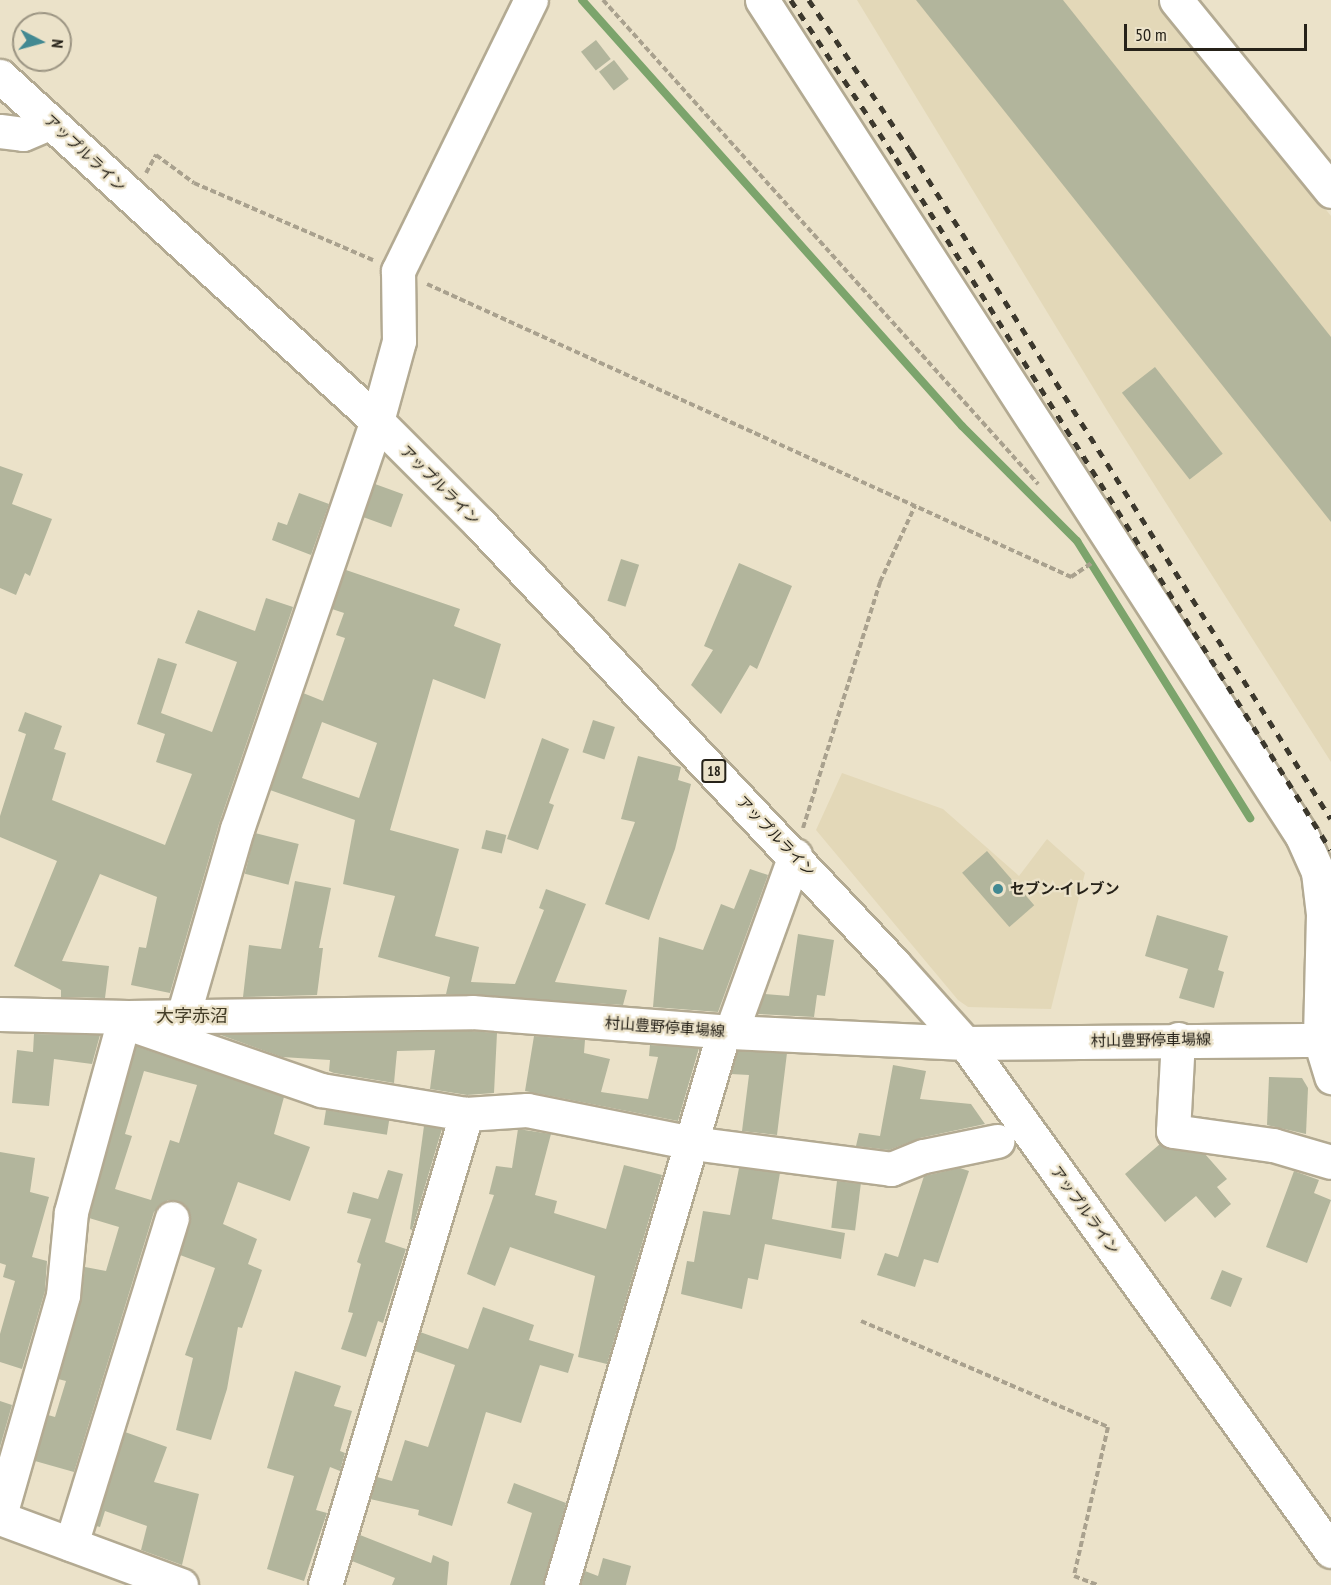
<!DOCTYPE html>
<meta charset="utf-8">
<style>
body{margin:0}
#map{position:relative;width:1331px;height:1585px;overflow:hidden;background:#ebe2c9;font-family:"PT Sans Narrow","Noto Sans JP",sans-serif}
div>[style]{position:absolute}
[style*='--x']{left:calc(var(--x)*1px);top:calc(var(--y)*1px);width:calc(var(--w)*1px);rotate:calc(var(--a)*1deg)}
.built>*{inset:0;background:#e3d8b8}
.stream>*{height:8px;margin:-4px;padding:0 4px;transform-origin:4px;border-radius:4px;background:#7ca46c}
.building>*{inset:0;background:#b2b59c;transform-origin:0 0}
.path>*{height:4px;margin-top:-2px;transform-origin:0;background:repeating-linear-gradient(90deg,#a9a18e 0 6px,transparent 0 9px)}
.roads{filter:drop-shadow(2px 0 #b3aa92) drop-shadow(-2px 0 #b3aa92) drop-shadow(0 2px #b3aa92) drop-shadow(0 -2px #b3aa92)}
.minor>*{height:33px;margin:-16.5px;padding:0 16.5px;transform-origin:16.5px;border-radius:16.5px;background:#fff}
.major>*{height:33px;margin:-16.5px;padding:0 16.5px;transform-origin:16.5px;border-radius:16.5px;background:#fff}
.highway>*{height:33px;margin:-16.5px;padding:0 16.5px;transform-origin:16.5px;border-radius:16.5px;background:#fff}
.rail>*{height:4.5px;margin-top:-2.25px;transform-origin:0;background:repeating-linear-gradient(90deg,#3c382d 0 8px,transparent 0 16px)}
.dots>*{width:16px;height:16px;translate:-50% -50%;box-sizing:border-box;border:3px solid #ebe2c9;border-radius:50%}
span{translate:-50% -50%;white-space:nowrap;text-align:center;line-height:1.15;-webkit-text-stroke:4.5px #ebe2c9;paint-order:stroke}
.shield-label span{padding:2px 4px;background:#ebe2c9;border:2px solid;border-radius:4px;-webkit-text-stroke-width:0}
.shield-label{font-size:14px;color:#262219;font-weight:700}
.street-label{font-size:15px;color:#262219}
.poi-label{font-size:15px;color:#262219;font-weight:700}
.left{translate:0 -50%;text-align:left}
.quarter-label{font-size:18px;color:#433c26}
.north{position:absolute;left:12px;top:12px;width:60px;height:60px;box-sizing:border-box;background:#ebe2c9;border:2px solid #9c9583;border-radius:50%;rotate:96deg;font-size:16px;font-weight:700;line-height:24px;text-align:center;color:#262219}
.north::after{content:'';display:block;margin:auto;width:21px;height:27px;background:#428992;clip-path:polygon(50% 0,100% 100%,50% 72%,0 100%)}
.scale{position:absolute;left:1124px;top:24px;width:183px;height:27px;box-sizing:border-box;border:3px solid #262219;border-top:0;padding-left:8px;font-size:18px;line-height:21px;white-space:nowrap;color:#262219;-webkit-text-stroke:4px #ebe2c9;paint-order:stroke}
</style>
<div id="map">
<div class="built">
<i style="clip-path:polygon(857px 0,1160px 0,1331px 216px,1331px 762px,1108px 412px)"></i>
<i style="clip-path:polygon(842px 773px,943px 809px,1019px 876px,1047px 839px,1085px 873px,1051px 1009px,968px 1007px,958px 1000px,816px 830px)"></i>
</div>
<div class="stream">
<i style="--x:582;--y:0;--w:571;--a:48.27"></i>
<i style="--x:962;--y:426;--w:163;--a:45"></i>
<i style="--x:1077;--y:541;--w:327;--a:58"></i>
</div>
<div class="building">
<i style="clip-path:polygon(916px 0,1063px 0,1331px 337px,1331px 522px)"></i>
<i style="left:596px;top:40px;width:24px;height:19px;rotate:52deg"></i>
<i style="left:614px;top:60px;width:24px;height:19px;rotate:52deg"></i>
<i style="left:1155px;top:367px;width:110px;height:42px;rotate:52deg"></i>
<i style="clip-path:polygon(0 466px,23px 474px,12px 504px,52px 519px,30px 576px,25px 573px,16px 595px,0 588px)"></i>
<i style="left:375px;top:484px;width:30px;height:35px;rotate:20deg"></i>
<i style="clip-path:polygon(299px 493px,329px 504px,311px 555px,272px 540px,278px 522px,287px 525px)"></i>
<i style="left:621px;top:559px;width:19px;height:44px;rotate:18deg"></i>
<i style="clip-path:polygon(739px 563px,792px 586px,757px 669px,750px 665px,721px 714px,691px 685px,713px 650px,704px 646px)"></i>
<i style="clip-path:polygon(evenodd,346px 570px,460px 609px,454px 626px,501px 644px,485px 699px,433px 679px,390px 830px,459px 849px,435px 936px,479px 947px,471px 982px,515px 984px,544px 910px,539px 908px,546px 889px,586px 904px,555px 982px,627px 990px,623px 1005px,446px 994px,450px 977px,378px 957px,395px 896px,343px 884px,355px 820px,270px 790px,303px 693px,323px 701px,345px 638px,336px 635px,344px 613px,332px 609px,346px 570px,322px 722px,377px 743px,359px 798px,302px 778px,322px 722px)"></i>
<i style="clip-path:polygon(266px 598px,293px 607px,219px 824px,170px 993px,131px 985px,139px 947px,146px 948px,157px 897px,100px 874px,62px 961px,109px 966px,105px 998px,61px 997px,61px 990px,14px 966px,57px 861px,0 837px,0 816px,26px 734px,18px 731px,25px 712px,62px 726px,54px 749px,66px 753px,52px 800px,165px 845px,192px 774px,156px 762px,165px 734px,137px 724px,158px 658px,177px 664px,161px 713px,212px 732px,237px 662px,185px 643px,198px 610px,255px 631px)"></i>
<i style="left:593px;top:720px;width:23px;height:34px;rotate:18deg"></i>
<i style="clip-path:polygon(542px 738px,569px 749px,549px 803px,554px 805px,538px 850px,507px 839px)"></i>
<i style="clip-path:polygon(638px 756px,681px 767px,678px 780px,691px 784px,675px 849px,649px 920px,605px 904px,635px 822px,621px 819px)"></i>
<i style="left:486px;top:830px;width:21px;height:19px;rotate:14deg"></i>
<i style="left:255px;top:833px;width:45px;height:42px;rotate:14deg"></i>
<i style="left:987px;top:851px;width:72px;height:33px;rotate:49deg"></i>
<i style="clip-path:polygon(750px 869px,768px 875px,718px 1012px,653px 1007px,659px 937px,703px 950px,721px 904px,734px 909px)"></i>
<i style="clip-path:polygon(295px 881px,331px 888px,319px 948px,323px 948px,317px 995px,243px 997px,249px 945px,281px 949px)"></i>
<i style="clip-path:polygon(1157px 915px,1228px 936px,1218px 970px,1224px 972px,1214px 1008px,1179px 998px,1188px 969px,1145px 956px)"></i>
<i style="clip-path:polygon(798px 934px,834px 940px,825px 996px,817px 995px,814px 1017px,757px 1014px,765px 994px,789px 996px)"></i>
<i style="clip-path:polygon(471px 1031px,497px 1033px,494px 1093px,467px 1095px,430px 1089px,435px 1050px,397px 1051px,394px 1083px,334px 1073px,329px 1071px,330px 1060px,282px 1057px,218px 1034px)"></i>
<i style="clip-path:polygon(34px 1034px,100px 1035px,92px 1064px,54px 1059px,49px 1106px,12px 1103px,17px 1050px,33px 1052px)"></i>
<i style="clip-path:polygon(534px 1036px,585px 1040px,584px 1053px,610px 1059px,601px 1092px,648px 1099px,658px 1057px,649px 1056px,650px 1045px,699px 1048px,678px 1121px,525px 1091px)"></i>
<i style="clip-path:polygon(evenodd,136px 1046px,284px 1097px,274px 1134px,310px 1147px,290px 1201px,238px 1182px,223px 1224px,257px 1239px,248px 1264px,262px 1270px,242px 1328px,238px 1327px,227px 1389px,211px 1440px,176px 1430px,193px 1358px,185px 1355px,215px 1268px,180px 1255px,190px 1214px,185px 1205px,168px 1200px,154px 1212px,74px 1472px,35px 1461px,48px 1415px,55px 1417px,66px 1381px,58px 1379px,81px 1300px,85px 1267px,106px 1271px,119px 1227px,89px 1218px,136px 1046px,144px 1071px,197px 1085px,179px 1143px,170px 1140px,151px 1200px,115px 1189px,132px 1136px,125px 1134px,144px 1071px)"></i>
<i style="clip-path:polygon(738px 1051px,787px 1053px,777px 1135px,742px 1131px,749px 1075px,731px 1074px)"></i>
<i style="clip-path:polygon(893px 1065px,926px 1071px,920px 1099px,971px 1104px,985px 1124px,920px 1138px,889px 1150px,856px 1146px,859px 1133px,880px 1136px)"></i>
<i style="clip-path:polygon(1269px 1077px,1302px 1078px,1308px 1088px,1306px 1134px,1267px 1125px)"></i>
<i style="left:326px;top:1110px;width:64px;height:15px;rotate:9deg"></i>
<i style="clip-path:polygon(424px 1126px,442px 1129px,412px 1230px,410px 1229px)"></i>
<i style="clip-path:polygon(518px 1129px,551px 1134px,535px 1195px,557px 1201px,554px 1213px,606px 1229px,624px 1165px,662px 1175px,607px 1364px,578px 1357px,595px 1276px,510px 1247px,495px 1286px,467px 1274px,494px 1195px,489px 1194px,496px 1166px,512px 1168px)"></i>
<i style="clip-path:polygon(1160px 1144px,1205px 1154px,1227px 1179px,1217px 1187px,1231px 1204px,1215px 1218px,1196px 1196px,1165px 1222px,1125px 1174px)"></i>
<i style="clip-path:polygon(0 1152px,35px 1158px,30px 1192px,49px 1197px,32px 1257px,47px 1261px,45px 1291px,22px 1369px,0 1362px,0 1334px,15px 1281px,3px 1277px,6px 1265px,0 1263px)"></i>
<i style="clip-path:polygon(739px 1168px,780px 1173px,772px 1219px,845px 1233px,841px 1259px,765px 1244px,758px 1280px,748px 1278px,742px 1309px,681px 1294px,687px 1261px,694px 1262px,703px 1211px,730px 1215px)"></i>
<i style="clip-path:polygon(960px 1168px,969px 1171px,938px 1263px,924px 1259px,915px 1287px,877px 1275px,885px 1253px,898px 1257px,924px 1176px)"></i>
<i style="clip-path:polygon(388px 1170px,403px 1174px,385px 1242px,406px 1249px,383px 1323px,378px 1321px,366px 1357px,341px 1349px,353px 1313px,348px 1312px,361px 1264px,357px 1262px,371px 1219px,347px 1213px,353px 1192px,378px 1199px)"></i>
<i style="clip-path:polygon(1294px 1171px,1319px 1180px,1314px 1193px,1331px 1200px,1307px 1263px,1266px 1247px)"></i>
<i style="left:837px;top:1181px;width:24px;height:47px;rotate:7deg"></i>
<i style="left:1222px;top:1270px;width:22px;height:31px;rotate:22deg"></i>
<i style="clip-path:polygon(483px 1307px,534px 1325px,529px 1340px,574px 1354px,568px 1373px,540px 1365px,521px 1423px,486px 1412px,452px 1526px,418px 1515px,419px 1510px,370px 1499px,377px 1477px,392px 1481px,405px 1440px,428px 1447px,455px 1365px,415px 1351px,420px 1332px,468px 1349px)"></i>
<i style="clip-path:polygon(295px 1371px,341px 1386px,334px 1406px,352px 1411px,340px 1451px,345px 1453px,340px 1471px,330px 1467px,316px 1510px,327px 1513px,304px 1581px,267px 1569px,294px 1476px,267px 1468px)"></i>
<i style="clip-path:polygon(0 1401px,12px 1405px,0 1447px)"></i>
<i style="clip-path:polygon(125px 1432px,167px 1447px,154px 1482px,199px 1494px,182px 1565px,141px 1550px,147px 1526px,105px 1511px,100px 1527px,96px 1526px)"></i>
<i style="clip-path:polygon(514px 1483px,566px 1503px,543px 1585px,510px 1585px,532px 1513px,507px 1503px)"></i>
<i style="clip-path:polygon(362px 1528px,360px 1535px,431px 1563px,433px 1555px,449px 1562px,447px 1585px,392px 1585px,395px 1578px,352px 1561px)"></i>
<i style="clip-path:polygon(603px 1558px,631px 1566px,626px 1585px,581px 1585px,585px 1571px,598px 1576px)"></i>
</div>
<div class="path">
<i style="--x:603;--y:0;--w:651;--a:48.05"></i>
<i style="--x:146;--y:173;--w:21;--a:-61"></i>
<i style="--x:156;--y:155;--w:47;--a:36.4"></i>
<i style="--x:194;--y:183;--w:195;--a:23.3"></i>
<i style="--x:427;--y:284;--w:708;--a:24.46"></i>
<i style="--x:1071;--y:577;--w:25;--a:-34"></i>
<i style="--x:803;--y:828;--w:258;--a:-72.6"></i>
<i style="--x:880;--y:582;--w:84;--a:-65.3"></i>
<i style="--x:861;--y:1321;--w:269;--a:23.2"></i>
<i style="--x:1108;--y:1427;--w:153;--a:102.9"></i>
<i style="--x:1074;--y:1576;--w:25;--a:21"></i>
</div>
<div class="roads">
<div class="minor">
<i style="--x:762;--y:0;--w:995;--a:57.14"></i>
<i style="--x:1302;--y:836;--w:39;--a:66"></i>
<i style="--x:1318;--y:872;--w:42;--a:83.2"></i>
<i style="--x:1323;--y:914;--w:126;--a:91.4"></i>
<i style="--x:1320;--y:1040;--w:39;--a:73"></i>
<i style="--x:1176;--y:0;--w:246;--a:50.9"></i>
<i style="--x:0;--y:131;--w:23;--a:7"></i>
<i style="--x:23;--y:134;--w:30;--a:-23"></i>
<i style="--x:183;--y:1016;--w:195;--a:-73.9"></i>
<i style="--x:237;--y:829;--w:431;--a:-71.1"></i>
<i style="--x:377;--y:421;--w:83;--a:-74.6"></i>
<i style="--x:399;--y:341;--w:70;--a:-90.8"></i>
<i style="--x:398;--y:271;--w:302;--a:-63.9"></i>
<i style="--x:113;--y:1018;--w:220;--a:19.1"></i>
<i style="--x:321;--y:1090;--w:147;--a:9.4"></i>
<i style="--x:466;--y:1114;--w:61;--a:-3.8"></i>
<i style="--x:527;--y:1110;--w:168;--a:11.3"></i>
<i style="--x:692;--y:1143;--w:201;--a:7.4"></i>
<i style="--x:891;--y:1169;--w:35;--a:-22"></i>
<i style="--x:924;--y:1156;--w:75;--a:-11.6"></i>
<i style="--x:731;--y:1032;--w:188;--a:-70.1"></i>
<i style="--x:1178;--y:1039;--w:92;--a:93.1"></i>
<i style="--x:1173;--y:1131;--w:101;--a:8"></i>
<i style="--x:1273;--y:1145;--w:60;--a:16.3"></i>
<i style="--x:0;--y:1515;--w:229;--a:-74"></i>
<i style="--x:63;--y:1295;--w:83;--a:-84.5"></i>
<i style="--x:71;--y:1212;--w:196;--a:-74.6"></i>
<i style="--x:0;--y:1518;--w:193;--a:20.3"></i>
<i style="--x:71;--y:1544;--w:341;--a:-72.8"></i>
<i style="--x:325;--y:1585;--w:492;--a:-73.3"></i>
<i style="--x:561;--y:1585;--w:577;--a:-73.6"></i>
</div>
<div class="major">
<i style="--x:0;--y:1014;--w:128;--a:1.3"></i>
<i style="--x:128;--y:1017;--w:344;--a:-0.8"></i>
<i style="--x:472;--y:1012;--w:260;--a:4.4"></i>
<i style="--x:731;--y:1032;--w:234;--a:2.7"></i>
<i style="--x:965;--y:1043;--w:366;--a:-0.5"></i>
</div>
<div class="highway">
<i style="--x:0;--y:76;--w:511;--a:42.46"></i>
<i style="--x:377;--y:421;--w:146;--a:45"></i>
<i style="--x:480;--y:524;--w:604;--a:46.74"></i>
<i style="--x:894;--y:964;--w:106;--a:48.1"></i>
<i style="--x:965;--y:1043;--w:626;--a:54.23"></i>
</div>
</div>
<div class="rail">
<i style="--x:791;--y:0;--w:190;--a:56.4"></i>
<i style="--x:896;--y:158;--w:817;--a:57.85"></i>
<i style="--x:809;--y:0;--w:183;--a:56.1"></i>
<i style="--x:911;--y:152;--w:788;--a:57.8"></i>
</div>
<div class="dots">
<i style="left:998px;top:889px;background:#428992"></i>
</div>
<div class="shield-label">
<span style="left:714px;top:771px">18</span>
</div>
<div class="street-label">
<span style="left:85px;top:153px;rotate:43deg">アップルライン</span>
<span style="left:440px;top:485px;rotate:45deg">アップルライン</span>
<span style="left:776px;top:836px;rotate:46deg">アップルライン</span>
<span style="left:665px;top:1027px;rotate:4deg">村山豊野停車場線</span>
<span style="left:1151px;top:1040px;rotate:-1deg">村山豊野停車場線</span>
<span style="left:1085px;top:1210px;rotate:54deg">アップルライン</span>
</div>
<div class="poi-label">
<span class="left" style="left:1010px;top:889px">セブン-イレブン</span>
</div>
<div class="quarter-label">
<span style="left:192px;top:1016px">大字赤沼</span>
</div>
<div class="north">N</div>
<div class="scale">50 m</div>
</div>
